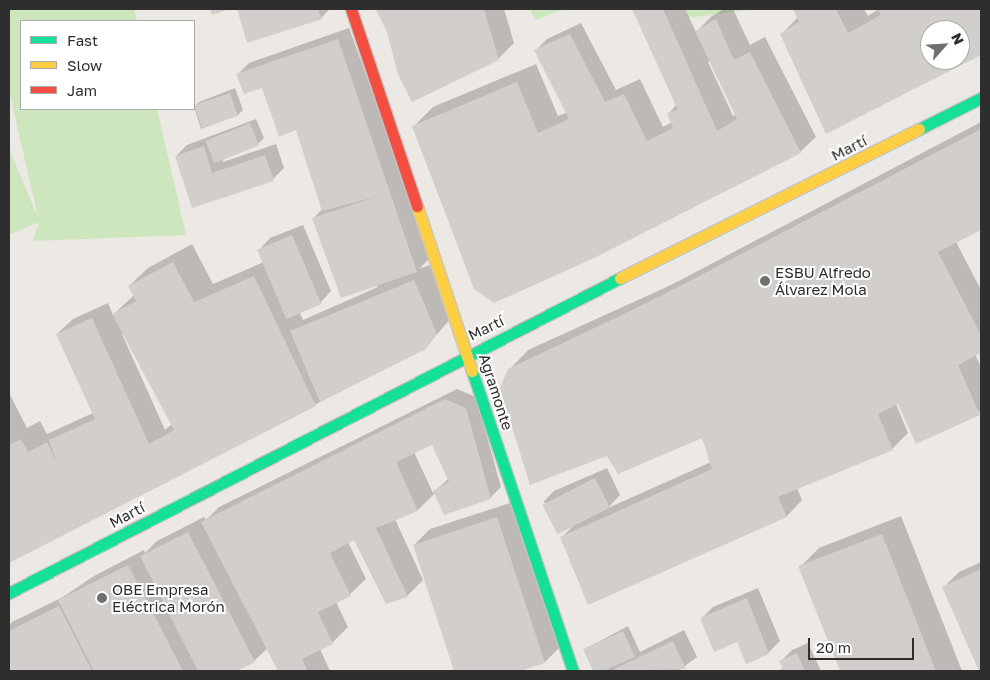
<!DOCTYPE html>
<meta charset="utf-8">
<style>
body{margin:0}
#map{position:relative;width:990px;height:680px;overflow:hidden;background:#ece8e4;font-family:"Golos Text",sans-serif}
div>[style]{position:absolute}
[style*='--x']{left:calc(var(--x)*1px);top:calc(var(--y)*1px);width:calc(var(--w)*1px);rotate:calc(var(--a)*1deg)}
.green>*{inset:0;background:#cee6be}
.shadow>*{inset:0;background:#0003}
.building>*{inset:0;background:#d1cecb;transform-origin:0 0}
.roads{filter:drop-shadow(1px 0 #c5c4c5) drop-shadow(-1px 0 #c5c4c5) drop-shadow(0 1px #c5c4c5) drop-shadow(0 -1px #c5c4c5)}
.fast>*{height:11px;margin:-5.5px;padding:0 5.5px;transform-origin:5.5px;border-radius:5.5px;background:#16e098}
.slow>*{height:11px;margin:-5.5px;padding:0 5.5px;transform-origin:5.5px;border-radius:5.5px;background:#ffcf43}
.jam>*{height:11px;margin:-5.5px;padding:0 5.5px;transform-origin:5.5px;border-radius:5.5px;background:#f24e42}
.dots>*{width:14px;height:14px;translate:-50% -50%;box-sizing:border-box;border:2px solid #fff;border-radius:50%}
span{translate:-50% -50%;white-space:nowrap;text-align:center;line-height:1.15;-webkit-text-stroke:4px #fff;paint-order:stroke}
.street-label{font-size:15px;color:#2e2e2e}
.poi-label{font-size:15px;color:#2e2e2e}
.left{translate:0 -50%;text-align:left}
.frame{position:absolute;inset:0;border:10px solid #2e2e2e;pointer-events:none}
.legend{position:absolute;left:20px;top:20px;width:175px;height:90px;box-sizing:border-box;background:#fff;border:1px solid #ababab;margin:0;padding:6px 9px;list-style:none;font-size:15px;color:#2e2e2e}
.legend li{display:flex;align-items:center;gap:10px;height:25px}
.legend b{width:25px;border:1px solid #ababab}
.north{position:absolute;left:920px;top:20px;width:50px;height:50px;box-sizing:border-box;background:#fff;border:1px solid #ababab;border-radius:50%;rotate:64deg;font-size:14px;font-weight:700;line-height:20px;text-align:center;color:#2e2e2e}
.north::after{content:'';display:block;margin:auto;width:18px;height:22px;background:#706f6e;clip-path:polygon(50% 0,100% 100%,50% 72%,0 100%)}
.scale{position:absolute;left:808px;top:638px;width:106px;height:22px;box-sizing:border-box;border:2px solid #2e2e2e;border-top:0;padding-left:6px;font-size:15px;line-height:18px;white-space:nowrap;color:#2e2e2e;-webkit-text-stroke:4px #fff;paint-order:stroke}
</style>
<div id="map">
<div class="green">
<i style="clip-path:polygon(9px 9px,134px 9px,137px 21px,21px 21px,21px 109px,157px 109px,186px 235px,33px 241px,39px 222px,9px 235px,9px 148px,38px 218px,9px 90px)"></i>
<i style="clip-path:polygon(530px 9px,564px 9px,535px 20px)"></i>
<i style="clip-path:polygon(685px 9px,754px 9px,688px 18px)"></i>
</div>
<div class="shadow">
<i style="clip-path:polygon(238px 9px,330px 9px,321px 18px,248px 41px)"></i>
<i style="clip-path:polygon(379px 9px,504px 9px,514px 43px,498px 59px,413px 100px)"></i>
<i style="clip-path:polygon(evenodd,634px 9px,685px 9px,696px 32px,712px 16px,724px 9px,733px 9px,750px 45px,765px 37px,816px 137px,800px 152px,414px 126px,433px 107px,536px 64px,558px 116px,568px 112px,536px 50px,547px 39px,581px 23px,616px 90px,640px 79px,663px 127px,672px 122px,669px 113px,677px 104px,634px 9px,711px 61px,736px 114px,733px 116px,708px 62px,711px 61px)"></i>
<i style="clip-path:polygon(evenodd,794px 9px,864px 9px,868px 16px,879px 9px,981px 9px,981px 54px,826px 132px,782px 34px,798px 17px,794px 9px,930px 30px,960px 30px,960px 60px,930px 60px,930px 30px)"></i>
<i style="clip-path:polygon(evenodd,349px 28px,432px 256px,419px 269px,430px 265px,452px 317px,425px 348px,9px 562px,9px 393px,27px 428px,40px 421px,47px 434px,93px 413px,57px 334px,73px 319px,108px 303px,113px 315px,134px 295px,129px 286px,148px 268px,192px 244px,213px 284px,264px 262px,259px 250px,270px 238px,303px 225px,331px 291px,320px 303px,299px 311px,303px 320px,378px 287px,314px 218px,322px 209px,297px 129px,263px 86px,238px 74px,249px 63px,349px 28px,124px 333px,172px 424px,165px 430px,122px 334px,124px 333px)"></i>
<i style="clip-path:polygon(235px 88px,243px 110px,238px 115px,201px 129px,194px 107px,199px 102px)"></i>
<i style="clip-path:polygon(256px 119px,264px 138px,258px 144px,222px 159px,223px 162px,276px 144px,284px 168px,273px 179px,193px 206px,176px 156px,187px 145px)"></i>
<i style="clip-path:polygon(981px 122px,981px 228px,956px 242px,981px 290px,981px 351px,975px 354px,981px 367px,981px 412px,899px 402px,896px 404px,908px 433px,892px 449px,797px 488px,802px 500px,787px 516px,589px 603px,562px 537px,581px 518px,543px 502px,554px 491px,607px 468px,620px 495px,608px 508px,711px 462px,702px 437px,607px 454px,509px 370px,528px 350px,671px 285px)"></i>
<i style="clip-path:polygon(evenodd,457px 389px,476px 397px,501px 487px,490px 498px,435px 493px,418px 510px,395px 519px,423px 580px,407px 596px,354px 539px,348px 542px,366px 579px,350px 594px,336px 602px,348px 627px,332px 643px,320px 649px,330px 671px,280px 671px,268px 648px,254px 661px,234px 671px,9px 671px,9px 626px,12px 622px,63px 597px,94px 576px,144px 550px,145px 553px,157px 541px,204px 517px,206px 520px,219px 507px,457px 389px,432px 443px,449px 478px,433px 493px,414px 452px,432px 443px)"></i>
<i style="clip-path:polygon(513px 502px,560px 647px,545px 662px,517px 671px,456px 671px,414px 545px,430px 529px)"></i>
<i style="clip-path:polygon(901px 516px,962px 671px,841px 671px,800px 567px,819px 548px)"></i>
<i style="clip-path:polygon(981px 562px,981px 671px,943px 588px,959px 572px)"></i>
<i style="clip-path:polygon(758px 588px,780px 641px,768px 653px,737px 641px,702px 618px,713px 607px)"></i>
<i style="clip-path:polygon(628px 626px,640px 652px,684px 630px,697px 657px,678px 671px,594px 671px,585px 649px)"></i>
<i style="clip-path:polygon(808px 643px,821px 671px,778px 671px,784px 668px,781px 661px,792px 650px)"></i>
</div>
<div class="building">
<i style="clip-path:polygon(210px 9px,230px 9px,212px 15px)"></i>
<i style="clip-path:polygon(237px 9px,318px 9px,322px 19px,247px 43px)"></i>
<i style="clip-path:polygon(379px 9px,484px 9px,499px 60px,412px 102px,398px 74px,387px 32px,376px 10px)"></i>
<i style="clip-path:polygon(632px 9px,663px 9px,717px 131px,737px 119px,695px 31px,716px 19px,734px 60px,750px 52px,801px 153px,592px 259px,494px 303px,474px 289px,412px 126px,517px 82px,538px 133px,569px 119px,534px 50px,570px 34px,605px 102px,624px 94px,647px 141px,673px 128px,667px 113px,678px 110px)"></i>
<i style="clip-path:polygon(evenodd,793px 9px,836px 9px,848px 33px,881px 15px,878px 9px,981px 9px,981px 55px,826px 134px,780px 34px,799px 22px,793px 9px,930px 30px,960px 30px,960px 60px,930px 60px,930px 30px)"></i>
<i style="clip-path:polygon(338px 39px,417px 272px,341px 298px,312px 218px,379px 196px,322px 211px,296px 130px,279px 137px,262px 88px,244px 94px,236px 74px)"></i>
<i style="left:230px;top:93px;width:24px;height:38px;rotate:71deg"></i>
<i style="left:250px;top:123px;width:24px;height:48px;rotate:68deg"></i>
<i style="clip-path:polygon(981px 129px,981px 230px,938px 252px,981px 335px,981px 358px,979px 354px,958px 365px,980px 415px,916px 444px,898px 404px,878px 414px,893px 450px,778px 497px,787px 517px,588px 605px,560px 537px,712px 469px,702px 438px,618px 474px,607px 456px,530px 485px,500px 388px,508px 369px,651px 301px)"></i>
<i style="clip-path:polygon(204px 146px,212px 173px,265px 155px,274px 181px,192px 208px,175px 156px)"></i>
<i style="left:292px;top:235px;width:75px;height:38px;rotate:67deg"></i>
<i style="clip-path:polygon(173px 262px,194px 302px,254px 276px,316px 406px,9px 563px,9px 445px,21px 439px,28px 452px,47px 442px,57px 463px,49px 440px,95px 419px,56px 334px,92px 318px,149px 444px,174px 430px,112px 314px,136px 301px,128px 286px)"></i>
<i style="clip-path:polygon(414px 280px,437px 334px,426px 349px,320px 402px,290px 331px)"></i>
<i style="clip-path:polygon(445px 399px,466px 408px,491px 499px,444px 515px,433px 491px,449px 482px,432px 445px,396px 462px,418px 511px,376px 528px,408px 597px,386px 604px,354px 540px,330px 553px,351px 596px,318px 612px,333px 644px,302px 659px,308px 671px,278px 671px,201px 522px)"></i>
<i style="left:595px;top:478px;width:33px;height:59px;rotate:63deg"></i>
<i style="clip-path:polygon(497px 517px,545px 663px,521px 671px,454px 671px,413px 545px)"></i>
<i style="clip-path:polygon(188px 532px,255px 662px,237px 671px,198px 671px,140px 556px)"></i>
<i style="clip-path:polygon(882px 534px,936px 671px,840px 671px,798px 566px)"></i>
<i style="clip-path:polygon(128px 565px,183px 671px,94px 671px,58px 600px)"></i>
<i style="clip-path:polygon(981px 569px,981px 671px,979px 671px,942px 587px)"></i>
<i style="clip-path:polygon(747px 598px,769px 654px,746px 664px,737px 642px,714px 652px,700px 618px)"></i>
<i style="clip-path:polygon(59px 606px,92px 671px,9px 671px,9px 631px)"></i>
<i style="clip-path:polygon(623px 631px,635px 657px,603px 671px,593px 671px,583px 649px)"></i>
<i style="clip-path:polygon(673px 641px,686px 669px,610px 671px)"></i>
<i style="clip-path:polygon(797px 653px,805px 671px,784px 671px,779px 661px)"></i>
</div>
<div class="roads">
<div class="fast">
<i style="--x:919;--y:129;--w:69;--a:-26.6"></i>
<i style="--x:472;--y:371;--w:317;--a:71.4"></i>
<i style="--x:9;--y:593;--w:687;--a:-27.27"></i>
</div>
<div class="slow">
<i style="--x:417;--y:206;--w:174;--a:71.6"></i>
<i style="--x:620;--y:278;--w:334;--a:-26.5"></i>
</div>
<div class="jam">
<i style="--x:351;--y:9;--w:208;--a:71.5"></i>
</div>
</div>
<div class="dots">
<i style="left:765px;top:281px;background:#706f6e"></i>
<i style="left:102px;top:598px;background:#706f6e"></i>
</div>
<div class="street-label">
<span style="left:849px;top:148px;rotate:-27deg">Martí</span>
<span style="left:486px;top:328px;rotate:-26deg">Martí</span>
<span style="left:496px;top:392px;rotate:72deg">Agramonte</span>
<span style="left:127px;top:515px;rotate:-28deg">Martí</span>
</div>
<div class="poi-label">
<span class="left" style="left:775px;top:281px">ESBU Alfredo<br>Álvarez Mola</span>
<span class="left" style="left:112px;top:598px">OBE Empresa<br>Eléctrica Morón</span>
</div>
<div class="frame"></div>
<ul class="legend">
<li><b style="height:6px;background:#16e098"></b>Fast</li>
<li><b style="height:6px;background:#ffcf43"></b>Slow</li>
<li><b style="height:6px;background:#f24e42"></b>Jam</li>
</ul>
<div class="north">N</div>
<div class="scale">20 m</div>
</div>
